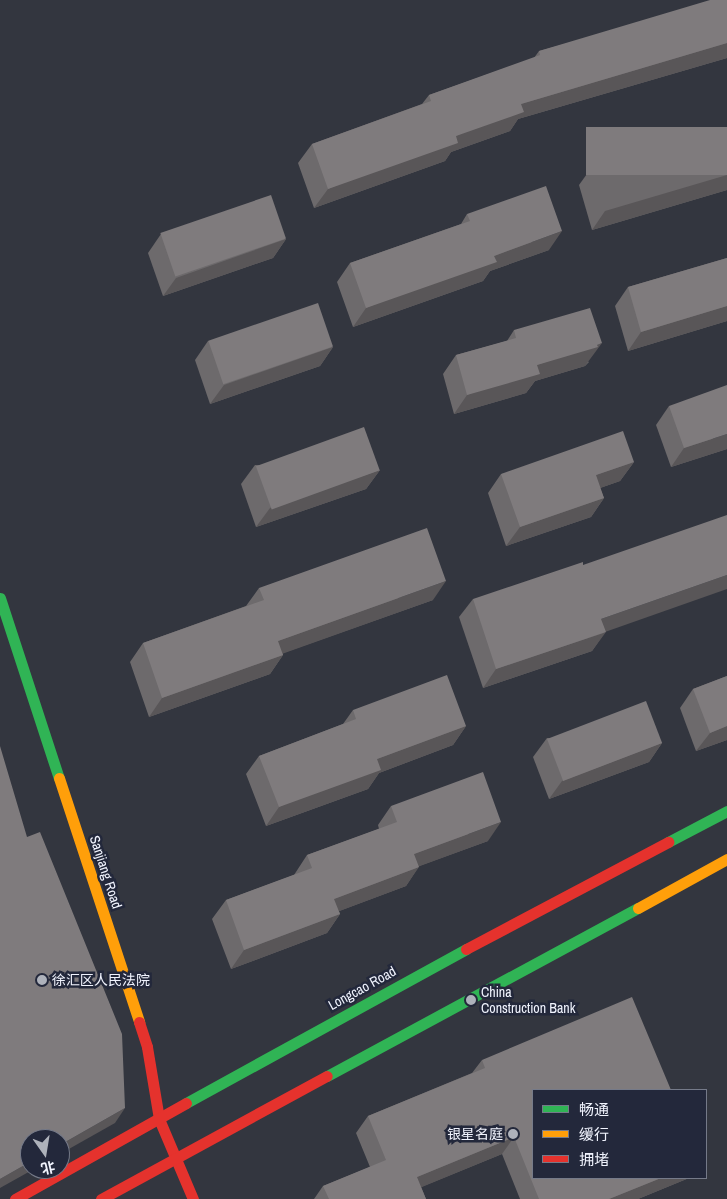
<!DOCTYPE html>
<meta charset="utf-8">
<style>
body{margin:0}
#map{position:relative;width:727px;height:1199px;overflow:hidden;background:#33363f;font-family:"Archivo Narrow","Noto Sans SC",sans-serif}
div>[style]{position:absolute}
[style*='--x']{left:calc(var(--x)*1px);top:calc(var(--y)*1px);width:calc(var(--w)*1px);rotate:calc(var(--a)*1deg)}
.fast>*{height:11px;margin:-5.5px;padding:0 5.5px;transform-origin:5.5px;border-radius:5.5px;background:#30b455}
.slow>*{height:11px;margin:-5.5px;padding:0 5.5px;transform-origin:5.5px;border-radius:5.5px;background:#ff9f0a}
.jam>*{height:11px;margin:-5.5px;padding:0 5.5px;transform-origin:5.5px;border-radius:5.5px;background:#e5322d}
.wall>*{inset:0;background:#6d6a6c}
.shaded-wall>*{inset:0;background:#595658}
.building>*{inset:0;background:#7f7b7d;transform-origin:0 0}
.dots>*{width:14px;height:14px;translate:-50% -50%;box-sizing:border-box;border:2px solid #23283b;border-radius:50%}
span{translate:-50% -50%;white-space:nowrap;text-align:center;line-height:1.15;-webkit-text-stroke:5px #23283b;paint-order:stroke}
.street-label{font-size:14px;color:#f1f4fe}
.poi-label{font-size:14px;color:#f1f4fe}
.left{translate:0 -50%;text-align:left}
.right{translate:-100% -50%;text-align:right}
.legend{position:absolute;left:532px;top:1089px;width:175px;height:90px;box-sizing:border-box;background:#23283b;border:1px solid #757a89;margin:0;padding:6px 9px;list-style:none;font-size:15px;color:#f1f4fe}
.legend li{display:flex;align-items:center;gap:10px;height:25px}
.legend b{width:25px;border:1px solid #757a89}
.north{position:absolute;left:20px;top:1129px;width:50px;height:50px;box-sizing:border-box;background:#23283b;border:1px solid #757a89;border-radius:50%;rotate:167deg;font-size:14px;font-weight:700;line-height:20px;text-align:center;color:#f1f4fe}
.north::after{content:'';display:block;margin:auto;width:18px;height:22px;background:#aeb2bb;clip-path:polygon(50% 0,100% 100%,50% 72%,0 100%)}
</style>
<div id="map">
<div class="fast">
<i style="--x:0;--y:598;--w:189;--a:71.9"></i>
<i style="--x:668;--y:842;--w:67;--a:-27.7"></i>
<i style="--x:327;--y:1076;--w:353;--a:-28.4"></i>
<i style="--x:186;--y:1103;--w:320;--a:-28.8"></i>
</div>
<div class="slow">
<i style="--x:59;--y:778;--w:257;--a:71.8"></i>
<i style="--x:638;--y:908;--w:102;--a:-28.8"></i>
</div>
<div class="jam">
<i style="--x:466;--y:949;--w:229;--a:-27.9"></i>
<i style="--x:139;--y:1022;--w:26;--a:72"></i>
<i style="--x:147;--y:1047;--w:73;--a:80.5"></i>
<i style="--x:159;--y:1119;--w:87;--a:67"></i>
<i style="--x:15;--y:1199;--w:196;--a:-29.3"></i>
<i style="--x:101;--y:1199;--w:257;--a:-28.6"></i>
</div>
<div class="wall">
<i style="clip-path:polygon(727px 0,727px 58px,518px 119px,510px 131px,451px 152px,445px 161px,314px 208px,298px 163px,312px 144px,422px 104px,429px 95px,534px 58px,539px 51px)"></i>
<i style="clip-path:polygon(727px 127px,727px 190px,592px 230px,579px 185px,592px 167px)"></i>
<i style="clip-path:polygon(467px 214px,549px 250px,490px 271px,483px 281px,353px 327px,337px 282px,350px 263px,461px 224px)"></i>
<i style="clip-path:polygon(161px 234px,286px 239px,273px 258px,163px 296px,148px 253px)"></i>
<i style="clip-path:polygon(727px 258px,727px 321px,628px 351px,615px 306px,628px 287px)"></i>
<i style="clip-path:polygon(514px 330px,589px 362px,585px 366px,535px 381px,526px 393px,454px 414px,443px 374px,456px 355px,507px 341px)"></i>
<i style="clip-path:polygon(208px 341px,333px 347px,320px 366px,210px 404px,195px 360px)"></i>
<i style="clip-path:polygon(669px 406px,727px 449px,671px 467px,656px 425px)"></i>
<i style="clip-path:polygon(634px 462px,620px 481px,600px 488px,604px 498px,591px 517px,506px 546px,488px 493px,501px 474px)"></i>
<i style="clip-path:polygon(255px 465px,380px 470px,366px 489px,256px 527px,241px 484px)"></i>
<i style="clip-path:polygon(259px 588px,433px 600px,283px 653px,283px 655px,270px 674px,149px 717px,130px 662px,143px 643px,246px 606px)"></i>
<i style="clip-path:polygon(473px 599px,605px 632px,592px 651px,483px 688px,459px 617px)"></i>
<i style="clip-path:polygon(727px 676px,727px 740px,696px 751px,680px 708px,693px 689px)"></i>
<i style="clip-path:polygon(353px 710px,466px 726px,453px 745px,379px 773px,368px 789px,266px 826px,246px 774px,259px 756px,343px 724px)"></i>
<i style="clip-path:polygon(547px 738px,662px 743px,649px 762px,549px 799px,533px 757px)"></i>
<i style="clip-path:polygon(391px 806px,488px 841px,419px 866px,406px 886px,339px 911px,340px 914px,327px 933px,231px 969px,212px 919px,226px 900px,294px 875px,307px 855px,379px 829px,378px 825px)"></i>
<i style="clip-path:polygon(482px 1060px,689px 1178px,638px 1199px,520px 1199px,502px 1154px,421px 1187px,426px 1199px,314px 1199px,323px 1186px,370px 1167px,356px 1133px,368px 1116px,472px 1073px)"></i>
</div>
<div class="shaded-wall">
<i style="clip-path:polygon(727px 43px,727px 58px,518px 119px,510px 131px,451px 152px,445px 161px,314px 208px,328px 189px,456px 136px,521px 104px)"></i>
<i style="clip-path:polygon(727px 175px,727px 190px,592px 230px,605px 211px)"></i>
<i style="clip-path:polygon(562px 231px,549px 250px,490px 271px,483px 281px,353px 327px,366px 308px,494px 256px)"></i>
<i style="clip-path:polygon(286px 239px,273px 258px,163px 296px,176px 278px)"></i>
<i style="clip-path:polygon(727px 306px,727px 321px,628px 351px,641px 332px)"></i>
<i style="clip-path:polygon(602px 343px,585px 366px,535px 381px,526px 393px,454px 414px,467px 395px,537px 365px)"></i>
<i style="clip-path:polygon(333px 347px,320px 366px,210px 404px,224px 385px)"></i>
<i style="clip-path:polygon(727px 434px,727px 449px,671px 467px,684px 448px)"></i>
<i style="clip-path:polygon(634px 462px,620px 481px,583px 494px,596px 475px)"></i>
<i style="clip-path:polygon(380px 470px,366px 489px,256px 527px,270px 508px)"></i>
<i style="clip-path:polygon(604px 498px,591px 517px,506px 546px,520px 527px)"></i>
<i style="clip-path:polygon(727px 575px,727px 589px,588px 638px,601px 619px)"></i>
<i style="clip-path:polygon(446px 581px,433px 600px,265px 660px,278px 641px)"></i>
<i style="clip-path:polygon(606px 632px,592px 651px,483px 688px,496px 669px)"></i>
<i style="clip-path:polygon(283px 655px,270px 674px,149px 717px,162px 698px)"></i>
<i style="clip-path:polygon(466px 726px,453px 745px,379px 773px,368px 789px,266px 826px,279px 807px,377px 759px)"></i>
<i style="clip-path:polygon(727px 726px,727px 740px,696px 751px,710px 733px)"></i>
<i style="clip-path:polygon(662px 743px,649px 762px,549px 799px,562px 781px)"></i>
<i style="clip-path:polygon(501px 822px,488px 841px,401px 873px,414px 854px)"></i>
<i style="clip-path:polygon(419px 867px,406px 886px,321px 918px,334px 899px)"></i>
<i style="clip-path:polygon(340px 914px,327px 933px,231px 969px,244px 950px)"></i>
<i style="clip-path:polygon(125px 1108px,115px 1123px,60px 1154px,60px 1145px)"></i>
<i style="clip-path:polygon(514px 1137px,502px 1154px,405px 1194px,417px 1177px)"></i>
<i style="clip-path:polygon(30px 1162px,30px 1169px,34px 1169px,0 1188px,0 1179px)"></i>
<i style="clip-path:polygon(661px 1178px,689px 1178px,638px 1199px,609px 1199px)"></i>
</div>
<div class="building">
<i style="clip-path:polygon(710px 0,727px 0,727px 43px,521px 104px,524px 112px,456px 136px,458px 143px,328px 189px,312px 144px,431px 101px,429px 95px,540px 55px,539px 51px)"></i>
<i style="left:727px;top:127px;width:48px;height:141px;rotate:90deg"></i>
<i style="clip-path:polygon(546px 186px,562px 231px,494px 256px,497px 262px,366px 308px,350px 263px,470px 221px,467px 214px)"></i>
<i style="left:271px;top:195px;width:46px;height:117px;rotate:71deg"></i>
<i style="clip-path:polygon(727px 258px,727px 306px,641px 332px,628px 287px)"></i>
<i style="left:318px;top:303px;width:46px;height:116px;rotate:71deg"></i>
<i style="clip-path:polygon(590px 308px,602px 343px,597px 345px,598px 347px,537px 365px,540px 374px,467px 395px,456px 355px,516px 338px,514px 330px)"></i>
<i style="clip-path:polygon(727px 385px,727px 434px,684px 448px,669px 406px)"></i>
<i style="left:364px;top:427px;width:46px;height:115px;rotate:70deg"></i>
<i style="clip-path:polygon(623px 431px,634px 462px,596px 475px,604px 498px,520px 527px,501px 474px)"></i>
<i style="clip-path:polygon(727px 515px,727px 575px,601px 619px,606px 632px,496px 669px,473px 599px,583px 562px,583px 565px)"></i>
<i style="clip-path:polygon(427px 528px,446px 581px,278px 641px,283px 655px,162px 698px,143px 643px,264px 600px,259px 588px)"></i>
<i style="clip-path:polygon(447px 675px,466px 726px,377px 759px,381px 770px,279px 807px,259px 756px,356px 719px,353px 710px)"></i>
<i style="clip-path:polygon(727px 676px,727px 726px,710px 733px,693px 689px)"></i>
<i style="left:646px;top:701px;width:45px;height:106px;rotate:69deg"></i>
<i style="clip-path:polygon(0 746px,27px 837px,40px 832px,122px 1034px,125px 1108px,60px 1145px,60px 1139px,30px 1139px,30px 1162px,0 1179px)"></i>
<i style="clip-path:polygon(483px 772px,501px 822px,414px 854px,419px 867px,334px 899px,340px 914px,244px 950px,226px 900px,312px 868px,307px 855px,397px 822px,391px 806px)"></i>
<i style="clip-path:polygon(632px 997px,671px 1090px,533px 1090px,533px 1178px,661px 1178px,609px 1199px,539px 1199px,514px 1137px,417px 1177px,426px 1199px,329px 1199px,323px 1186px,386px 1160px,368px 1116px,485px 1068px,482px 1060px)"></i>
</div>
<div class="dots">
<i style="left:42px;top:980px;background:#aeb2bb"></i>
<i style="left:471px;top:1000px;background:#aeb2bb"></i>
<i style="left:513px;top:1134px;background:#aeb2bb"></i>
</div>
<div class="street-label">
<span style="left:106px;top:872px;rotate:72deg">Sanjiang Road</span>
<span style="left:362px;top:988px;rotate:-29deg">Longcao Road</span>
</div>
<div class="poi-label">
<span class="left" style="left:52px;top:980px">徐汇区人民法院</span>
<span class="left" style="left:481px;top:1000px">China<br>Construction Bank</span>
<span class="right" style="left:503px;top:1134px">银星名庭</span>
</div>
<ul class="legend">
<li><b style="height:6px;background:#30b455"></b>畅通</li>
<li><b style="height:6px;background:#ff9f0a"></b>缓行</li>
<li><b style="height:6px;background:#e5322d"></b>拥堵</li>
</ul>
<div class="north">北</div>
</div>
